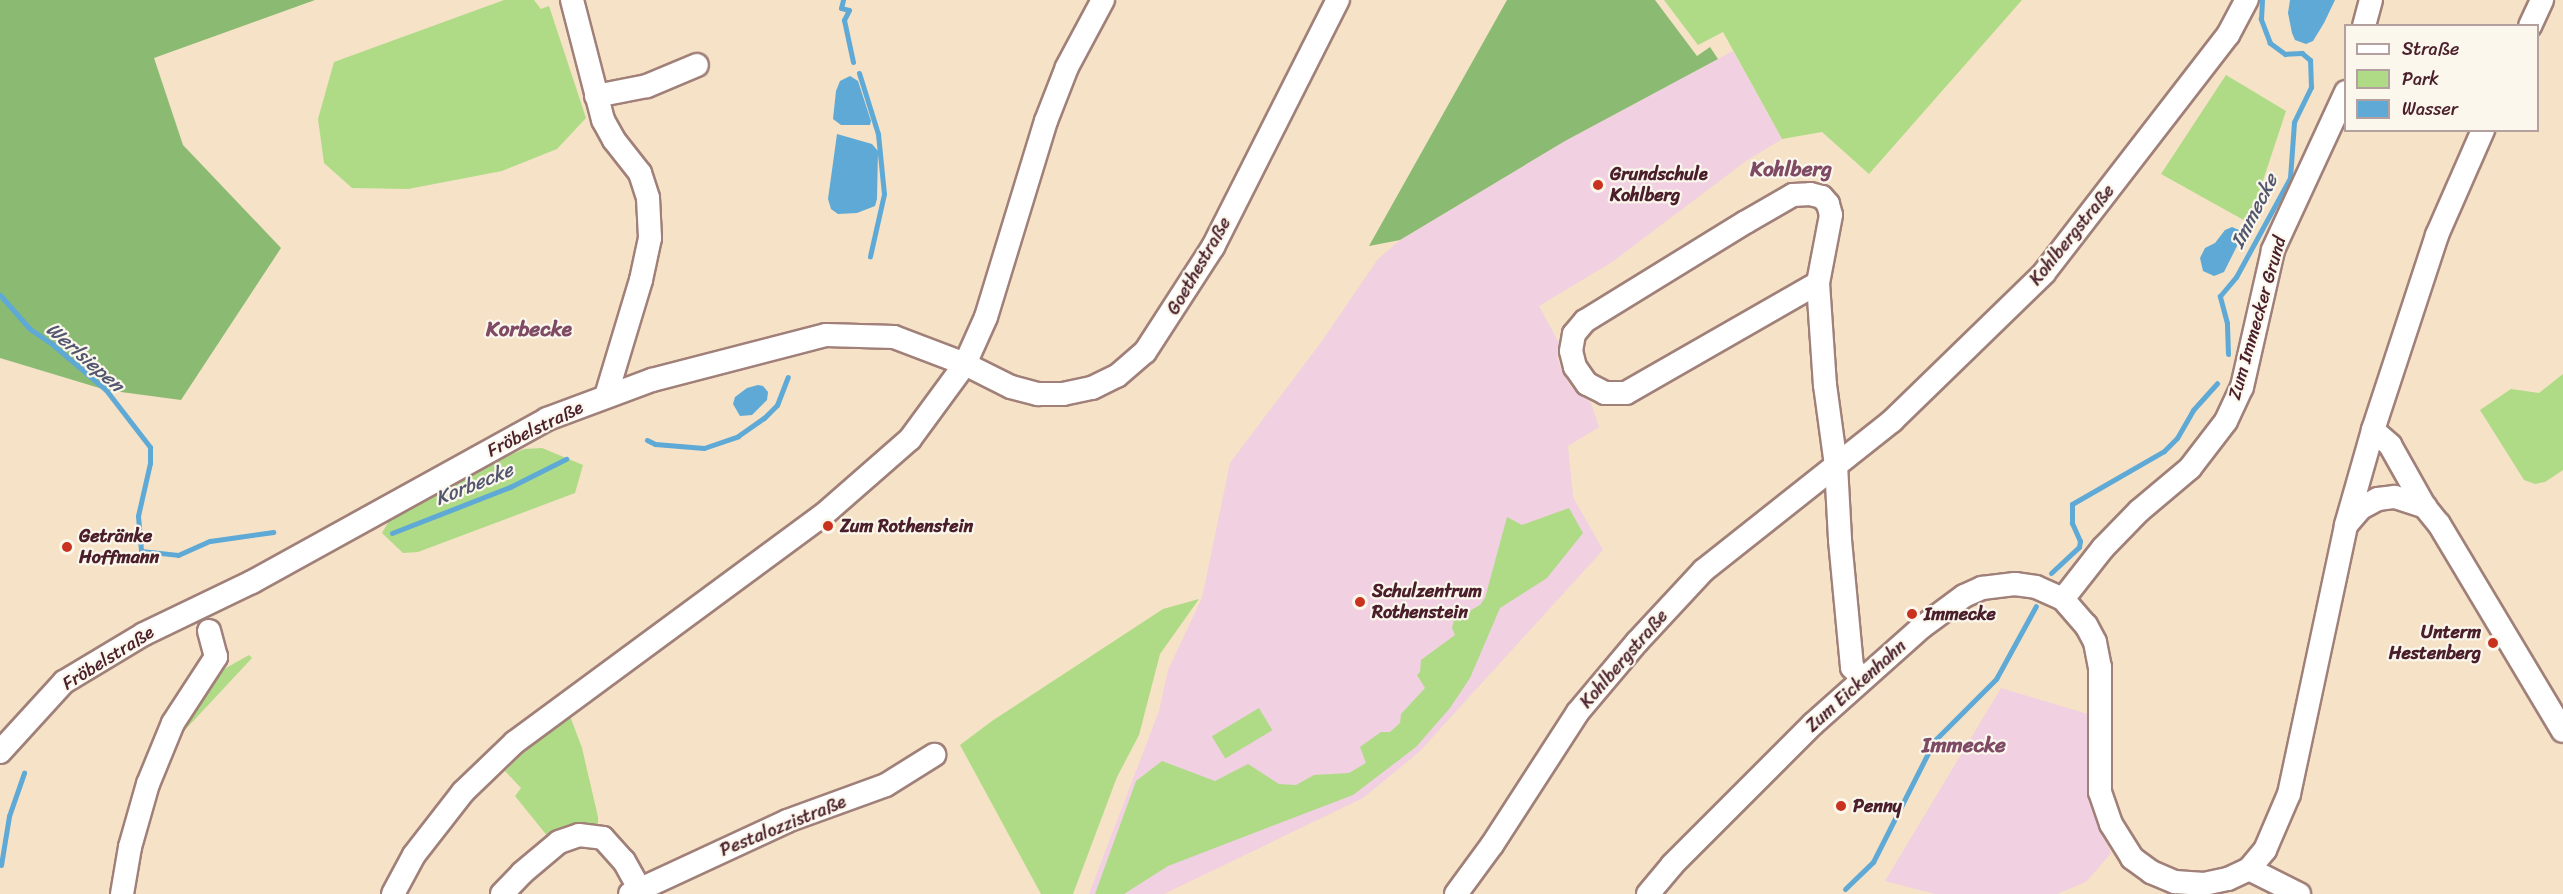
<!DOCTYPE html>
<meta charset="utf-8">
<style>
body{margin:0}
#map{position:relative;width:2563px;height:894px;overflow:hidden;background:#f5e2c7;font-family:Sriracha,sans-serif}
div>[style]{position:absolute}
[style*='--x']{left:calc(var(--x)*1px);top:calc(var(--y)*1px);width:calc(var(--w)*1px);rotate:calc(var(--a)*1deg)}
.built>*{inset:0;background:#f1d0e2}
.green>*{inset:0;background:#afdb86;transform-origin:0 0}
.forest>*{inset:0;background:#8bbb73}
.water>*{inset:0;background:#5ea9d6}
.stream>*{height:5px;margin:-2.5px;padding:0 2.5px;transform-origin:2.5px;border-radius:2.5px;background:#5ea9d6}
.roads{filter:drop-shadow(2px 0 #a08079) drop-shadow(-2px 0 #a08079) drop-shadow(0 2px #a08079) drop-shadow(0 -2px #a08079)}
.minor>*{height:22px;margin:-11px;padding:0 11px;transform-origin:11px;border-radius:11px;background:#fff}
.dots>*{width:16px;height:16px;translate:-50% -50%;box-sizing:border-box;border:3px solid #fbf7ec;border-radius:50%}
span{translate:-50% -50%;white-space:nowrap;text-align:center;line-height:1.15;-webkit-text-stroke:4.5px #fbf7ec;paint-order:stroke}
.poi-label{font-size:18px;color:#4a1f2b;font-weight:700}
.left{translate:0 -50%;text-align:left}
.right{translate:-100% -50%;text-align:right}
.street-label{font-size:18px;color:#4a1f2b}
.water-label{font-size:20px;color:#52566f;font-style:italic}
.quarter-label{font-size:21px;color:#7e4a64;font-weight:700}
.legend{position:absolute;left:2344px;top:24px;width:195px;height:108px;box-sizing:border-box;background:#fbf7ec;border:2px solid #b4a19f;margin:0;padding:8px 10px;list-style:none;font-size:18px;color:#4a1f2b}
.legend li{display:flex;align-items:center;gap:12px;height:30px}
.legend b{width:30px;border:2px solid #b4a19f}
</style>
<div id="map">
<div class="built">
<i style="clip-path:polygon(1733px 51px,1782px 139px,1746px 161px,1612px 262px,1539px 306px,1559px 343px,1557px 357px,1563px 374px,1572px 388px,1591px 403px,1599px 427px,1568px 446px,1573px 497px,1603px 550px,1419px 752px,1363px 798px,1164px 894px,1089px 894px,1159px 711px,1168px 670px,1202px 598px,1230px 463px,1322px 341px,1378px 259px,1400px 240px,1565px 141px)"></i>
<i style="clip-path:polygon(2001px 688px,2091px 715px,2092px 805px,2111px 853px,2086px 882px,2057px 894px,1935px 894px,1885px 881px)"></i>
</div>
<div class="green">
<i style="clip-path:polygon(504px 0,534px 0,541px 9px,549px 6px,586px 118px,557px 149px,502px 171px,408px 189px,352px 188px,324px 163px,318px 119px,334px 62px)"></i>
<i style="clip-path:polygon(1664px 0,2022px 0,1869px 174px,1822px 132px,1782px 139px,1723px 32px,1698px 45px)"></i>
<i style="clip-path:polygon(2226px 75px,2286px 111px,2249px 223px,2161px 174px)"></i>
<i style="clip-path:polygon(2563px 374px,2563px 470px,2545px 482px,2535px 484px,2524px 480px,2480px 410px,2511px 389px,2539px 393px)"></i>
<i style="clip-path:polygon(542px 448px,583px 465px,575px 493px,418px 552px,403px 553px,382px 533px,389px 521px,489px 465px,524px 449px)"></i>
<i style="clip-path:polygon(1569px 508px,1583px 533px,1547px 578px,1500px 608px,1470px 678px,1450px 708px,1416px 747px,1353px 795px,1168px 866px,1124px 894px,1095px 894px,1136px 781px,1162px 761px,1215px 781px,1248px 764px,1279px 784px,1296px 785px,1314px 775px,1349px 773px,1366px 763px,1360px 747px,1381px 732px,1390px 732px,1400px 723px,1401px 714px,1425px 688px,1417px 675px,1420px 672px,1421px 660px,1455px 635px,1452px 628px,1454px 620px,1480px 605px,1485px 598px,1507px 517px,1522px 525px)"></i>
<i style="clip-path:polygon(1199px 599px,1160px 654px,1139px 735px,1117px 777px,1073px 894px,1041px 894px,960px 745px,992px 721px,1163px 609px)"></i>
<i style="clip-path:polygon(249px 655px,252px 658px,169px 747px,210px 677px)"></i>
<i style="left:1259px;top:708px;width:26px;height:55px;rotate:59deg"></i>
<i style="clip-path:polygon(570px 716px,582px 748px,598px 817px,598px 834px,553px 843px,515px 796px,521px 788px,505px 771px,536px 741px)"></i>
</div>
<div class="forest">
<i style="clip-path:polygon(0 0,315px 0,154px 58px,183px 145px,281px 248px,181px 400px,106px 390px,0 358px)"></i>
<i style="clip-path:polygon(1507px 0,1655px 0,1697px 56px,1710px 47px,1718px 59px,1565px 141px,1400px 240px,1369px 246px)"></i>
</div>
<div class="water">
<i style="clip-path:polygon(2290px 0,2335px 0,2324px 23px,2313px 41px,2306px 44px,2295px 40px,2292px 33px,2288px 13px)"></i>
<i style="clip-path:polygon(850px 76px,858px 81px,871px 121px,870px 125px,841px 125px,833px 119px,836px 91px,840px 81px)"></i>
<i style="clip-path:polygon(837px 134px,872px 144px,878px 151px,877px 199px,875px 206px,857px 213px,838px 214px,831px 209px,828px 199px)"></i>
<i style="clip-path:polygon(2232px 227px,2239px 230px,2240px 240px,2224px 272px,2214px 276px,2203px 271px,2200px 258px,2205px 248px,2215px 243px,2225px 230px)"></i>
<i style="clip-path:polygon(758px 385px,763px 386px,768px 392px,767px 400px,752px 415px,740px 416px,733px 404px,735px 397px,747px 388px)"></i>
</div>
<div class="stream">
<i style="--x:843;--y:0;--w:8;--a:104"></i>
<i style="--x:841;--y:8;--w:8;--a:14"></i>
<i style="--x:849;--y:10;--w:11;--a:117"></i>
<i style="--x:844;--y:20;--w:43;--a:77.9"></i>
<i style="--x:859;--y:73;--w:64;--a:72.7"></i>
<i style="--x:878;--y:134;--w:60;--a:84.3"></i>
<i style="--x:884;--y:194;--w:64;--a:102.7"></i>
<i style="--x:0;--y:295;--w:45;--a:48.6"></i>
<i style="--x:30;--y:329;--w:27;--a:34"></i>
<i style="--x:52;--y:344;--w:71;--a:40.4"></i>
<i style="--x:106;--y:390;--w:72;--a:52.3"></i>
<i style="--x:150;--y:447;--w:16;--a:90"></i>
<i style="--x:150;--y:463;--w:54;--a:102.8"></i>
<i style="--x:138;--y:516;--w:35;--a:85"></i>
<i style="--x:141;--y:551;--w:37;--a:6"></i>
<i style="--x:178;--y:555;--w:35;--a:-24"></i>
<i style="--x:210;--y:541;--w:64;--a:-8.1"></i>
<i style="--x:2228;--y:354;--w:31;--a:-92"></i>
<i style="--x:2227;--y:323;--w:28;--a:-105"></i>
<i style="--x:2220;--y:296;--w:25;--a:-50"></i>
<i style="--x:2236;--y:277;--w:113;--a:-61.4"></i>
<i style="--x:2290;--y:178;--w:56;--a:-85.9"></i>
<i style="--x:2294;--y:122;--w:39;--a:-64"></i>
<i style="--x:2311;--y:87;--w:27;--a:-92"></i>
<i style="--x:2310;--y:60;--w:11;--a:-139"></i>
<i style="--x:2302;--y:53;--w:17;--a:177"></i>
<i style="--x:2285;--y:54;--w:19;--a:-144"></i>
<i style="--x:2270;--y:43;--w:26;--a:-111"></i>
<i style="--x:2261;--y:19;--w:19;--a:-87"></i>
<i style="--x:647;--y:440;--w:9;--a:27"></i>
<i style="--x:655;--y:444;--w:49;--a:4.7"></i>
<i style="--x:704;--y:448;--w:36;--a:-19"></i>
<i style="--x:738;--y:436;--w:32;--a:-35"></i>
<i style="--x:764;--y:418;--w:18;--a:-45"></i>
<i style="--x:777;--y:405;--w:30;--a:-69"></i>
<i style="--x:392;--y:533;--w:127;--a:-21.3"></i>
<i style="--x:510;--y:487;--w:63;--a:-26.6"></i>
<i style="--x:2051;--y:573;--w:38;--a:-43"></i>
<i style="--x:2079;--y:547;--w:6;--a:-81"></i>
<i style="--x:2080;--y:541;--w:20;--a:-114"></i>
<i style="--x:2072;--y:523;--w:19;--a:-90"></i>
<i style="--x:2072;--y:504;--w:106;--a:-29.9"></i>
<i style="--x:2164;--y:451;--w:18;--a:-45"></i>
<i style="--x:2177;--y:438;--w:32;--a:-60"></i>
<i style="--x:2193;--y:410;--w:36;--a:-48"></i>
<i style="--x:1;--y:865;--w:50;--a:-80.7"></i>
<i style="--x:9;--y:816;--w:46;--a:-70.8"></i>
<i style="--x:1845;--y:889;--w:39;--a:-44"></i>
<i style="--x:1873;--y:862;--w:136;--a:-63.2"></i>
<i style="--x:1934;--y:741;--w:88;--a:-45"></i>
<i style="--x:1996;--y:679;--w:83;--a:-61.3"></i>
</div>
<div class="roads">
<div class="minor">
<i style="--x:572;--y:0;--w:124;--a:75.5"></i>
<i style="--x:603;--y:120;--w:23;--a:61"></i>
<i style="--x:614;--y:140;--w:42;--a:51.8"></i>
<i style="--x:640;--y:173;--w:26;--a:72"></i>
<i style="--x:648;--y:198;--w:40;--a:87.1"></i>
<i style="--x:650;--y:238;--w:43;--a:102.1"></i>
<i style="--x:641;--y:280;--w:121;--a:106.8"></i>
<i style="--x:2364;--y:26;--w:27;--a:-75"></i>
<i style="--x:2530;--y:26;--w:29;--a:-65"></i>
<i style="--x:596;--y:96;--w:52;--a:-11.1"></i>
<i style="--x:647;--y:86;--w:54;--a:-22.8"></i>
<i style="--x:1818;--y:283;--w:221;--a:150.2"></i>
<i style="--x:1626;--y:393;--w:21;--a:180"></i>
<i style="--x:1605;--y:393;--w:20;--a:-153"></i>
<i style="--x:1587;--y:384;--w:21;--a:-125"></i>
<i style="--x:1575;--y:367;--w:16;--a:-104"></i>
<i style="--x:1571;--y:351;--w:17;--a:-80"></i>
<i style="--x:1574;--y:334;--w:17;--a:-50"></i>
<i style="--x:1585;--y:321;--w:189;--a:-31.6"></i>
<i style="--x:1746;--y:222;--w:54;--a:-29.9"></i>
<i style="--x:1793;--y:195;--w:17;--a:-3"></i>
<i style="--x:1810;--y:194;--w:12;--a:14"></i>
<i style="--x:1822;--y:197;--w:9;--a:49"></i>
<i style="--x:1828;--y:204;--w:11;--a:75"></i>
<i style="--x:1831;--y:215;--w:69;--a:100.8"></i>
<i style="--x:1818;--y:283;--w:102;--a:86.1"></i>
<i style="--x:1825;--y:385;--w:81;--a:82.2"></i>
<i style="--x:1836;--y:465;--w:75;--a:86.9"></i>
<i style="--x:1840;--y:540;--w:128;--a:84.6"></i>
<i style="--x:1852;--y:667;--w:16;--a:50"></i>
<i style="--x:2373;--y:430;--w:23;--a:41"></i>
<i style="--x:2390;--y:445;--w:71;--a:60.6"></i>
<i style="--x:2425;--y:507;--w:22;--a:51"></i>
<i style="--x:2439;--y:524;--w:241;--a:59.1"></i>
<i style="--x:2348;--y:523;--w:20;--a:-49"></i>
<i style="--x:2361;--y:508;--w:19;--a:-28"></i>
<i style="--x:2378;--y:499;--w:17;--a:-7"></i>
<i style="--x:2395;--y:497;--w:32;--a:18"></i>
<i style="--x:2063;--y:599;--w:65;--a:-51.9"></i>
<i style="--x:2103;--y:548;--w:52;--a:-45.8"></i>
<i style="--x:2139;--y:511;--w:67;--a:-40.1"></i>
<i style="--x:2190;--y:468;--w:59;--a:-52.5"></i>
<i style="--x:2226;--y:421;--w:38;--a:-65"></i>
<i style="--x:2242;--y:387;--w:140;--a:-77.2"></i>
<i style="--x:2273;--y:250;--w:174;--a:-65.2"></i>
<i style="--x:0;--y:752;--w:95;--a:-47.6"></i>
<i style="--x:64;--y:682;--w:93;--a:-31"></i>
<i style="--x:144;--y:634;--w:120;--a:-25.7"></i>
<i style="--x:252;--y:582;--w:337;--a:-28.9"></i>
<i style="--x:547;--y:419;--w:112;--a:-20.4"></i>
<i style="--x:652;--y:380;--w:180;--a:-14.5"></i>
<i style="--x:826;--y:335;--w:68;--a:1.7"></i>
<i style="--x:894;--y:337;--w:76;--a:20.8"></i>
<i style="--x:965;--y:364;--w:51;--a:26.6"></i>
<i style="--x:1011;--y:387;--w:28;--a:15"></i>
<i style="--x:1038;--y:394;--w:25;--a:0"></i>
<i style="--x:1063;--y:394;--w:30;--a:-12"></i>
<i style="--x:1092;--y:388;--w:28;--a:-26"></i>
<i style="--x:1117;--y:376;--w:37;--a:-41"></i>
<i style="--x:1145;--y:352;--w:125;--a:-57.1"></i>
<i style="--x:1213;--y:247;--w:277;--a:-63.2"></i>
<i style="--x:2249;--y:869;--w:56;--a:26.6"></i>
<i style="--x:122;--y:894;--w:48;--a:-80.3"></i>
<i style="--x:130;--y:847;--w:66;--a:-74.1"></i>
<i style="--x:148;--y:784;--w:66;--a:-67.7"></i>
<i style="--x:173;--y:723;--w:79;--a:-56.9"></i>
<i style="--x:216;--y:657;--w:27;--a:-105"></i>
<i style="--x:393;--y:894;--w:44;--a:-61.7"></i>
<i style="--x:414;--y:855;--w:80;--a:-52.1"></i>
<i style="--x:463;--y:792;--w:72;--a:-43.9"></i>
<i style="--x:515;--y:742;--w:381;--a:-36.4"></i>
<i style="--x:822;--y:516;--w:117;--a:-41.2"></i>
<i style="--x:910;--y:439;--w:93;--a:-53.7"></i>
<i style="--x:965;--y:364;--w:51;--a:-65.9"></i>
<i style="--x:986;--y:317;--w:205;--a:-73"></i>
<i style="--x:1046;--y:121;--w:58;--a:-68.7"></i>
<i style="--x:1067;--y:67;--w:76;--a:-61.8"></i>
<i style="--x:502;--y:894;--w:29;--a:-46"></i>
<i style="--x:522;--y:873;--w:48;--a:-40"></i>
<i style="--x:559;--y:842;--w:21;--a:-19"></i>
<i style="--x:579;--y:835;--w:24;--a:7"></i>
<i style="--x:603;--y:838;--w:31;--a:48"></i>
<i style="--x:624;--y:861;--w:31;--a:61"></i>
<i style="--x:630;--y:894;--w:173;--a:-24.9"></i>
<i style="--x:787;--y:821;--w:105;--a:-20"></i>
<i style="--x:886;--y:785;--w:57;--a:-32"></i>
<i style="--x:1456;--y:894;--w:61;--a:-53.7"></i>
<i style="--x:1492;--y:845;--w:158;--a:-57.1"></i>
<i style="--x:1578;--y:712;--w:92;--a:-49.9"></i>
<i style="--x:1637;--y:642;--w:98;--a:-47.1"></i>
<i style="--x:1704;--y:570;--w:240;--a:-38.4"></i>
<i style="--x:1892;--y:421;--w:212;--a:-44.2"></i>
<i style="--x:2044;--y:273;--w:301;--a:-52.3"></i>
<i style="--x:2228;--y:35;--w:40;--a:-62"></i>
<i style="--x:1648;--y:894;--w:38;--a:-50"></i>
<i style="--x:1672;--y:865;--w:199;--a:-45"></i>
<i style="--x:1813;--y:724;--w:146;--a:-41.7"></i>
<i style="--x:1922;--y:627;--w:52;--a:-36.4"></i>
<i style="--x:1964;--y:596;--w:20;--a:-24"></i>
<i style="--x:1982;--y:588;--w:33;--a:-7"></i>
<i style="--x:2015;--y:584;--w:21;--a:8"></i>
<i style="--x:2036;--y:587;--w:30;--a:24"></i>
<i style="--x:2063;--y:599;--w:35;--a:49"></i>
<i style="--x:2086;--y:625;--w:19;--a:62"></i>
<i style="--x:2095;--y:642;--w:25;--a:79"></i>
<i style="--x:2100;--y:667;--w:125;--a:90"></i>
<i style="--x:2100;--y:792;--w:34;--a:71"></i>
<i style="--x:2111;--y:824;--w:40;--a:58"></i>
<i style="--x:2132;--y:858;--w:24;--a:36"></i>
<i style="--x:2151;--y:872;--w:26;--a:23"></i>
<i style="--x:2175;--y:882;--w:29;--a:4"></i>
<i style="--x:2204;--y:884;--w:25;--a:-12"></i>
<i style="--x:2228;--y:879;--w:23;--a:-25"></i>
<i style="--x:2249;--y:869;--w:25;--a:-50"></i>
<i style="--x:2265;--y:850;--w:61;--a:-66.8"></i>
<i style="--x:2289;--y:794;--w:275;--a:-78"></i>
<i style="--x:2346;--y:525;--w:99;--a:-74.1"></i>
<i style="--x:2373;--y:430;--w:205;--a:-71.8"></i>
<i style="--x:2437;--y:235;--w:115;--a:-66.3"></i>
</div>
</div>
<div class="dots">
<i style="left:1598px;top:185px;background:#c8321e"></i>
<i style="left:828px;top:526px;background:#c8321e"></i>
<i style="left:67px;top:547px;background:#c8321e"></i>
<i style="left:1360px;top:602px;background:#c8321e"></i>
<i style="left:1912px;top:614px;background:#c8321e"></i>
<i style="left:2493px;top:643px;background:#c8321e"></i>
<i style="left:1841px;top:806px;background:#c8321e"></i>
</div>
<div class="poi-label">
<span class="left" style="left:1610px;top:185px">Grundschule<br>Kohlberg</span>
<span class="left" style="left:840px;top:526px">Zum Rothenstein</span>
<span class="left" style="left:79px;top:547px">Getränke<br>Hoffmann</span>
<span class="left" style="left:1372px;top:602px">Schulzentrum<br>Rothenstein</span>
<span class="left" style="left:1924px;top:614px">Immecke</span>
<span class="right" style="left:2481px;top:643px">Unterm<br>Hestenberg</span>
<span class="left" style="left:1853px;top:806px">Penny</span>
</div>
<div class="street-label">
<span style="left:2072px;top:235px;rotate:-51deg">Kohlbergstraße</span>
<span style="left:1199px;top:266px;rotate:-60deg">Goethestraße</span>
<span style="left:2257px;top:318px;rotate:-74deg">Zum Immecker Grund</span>
<span style="left:535px;top:429px;rotate:-26deg">Fröbelstraße</span>
<span style="left:108px;top:658px;rotate:-32deg">Fröbelstraße</span>
<span style="left:1624px;top:659px;rotate:-49deg">Kohlbergstraße</span>
<span style="left:1856px;top:686px;rotate:-42deg">Zum Eickenhahn</span>
<span style="left:783px;top:826px;rotate:-22deg">Pestalozzistraße</span>
</div>
<div class="water-label">
<span style="left:2254px;top:211px;rotate:-63deg">Immecke</span>
<span style="left:85px;top:357px;rotate:41deg">Werlsiepen</span>
<span style="left:474px;top:484px;rotate:-22deg">Korbecke</span>
</div>
<div class="quarter-label">
<span style="left:1791px;top:169px">Kohlberg</span>
<span style="left:529px;top:329px">Korbecke</span>
<span style="left:1964px;top:745px">Immecke</span>
</div>
<ul class="legend">
<li><b style="height:8px;background:#fff"></b>Straße</li>
<li><b style="height:16px;background:#afdb86"></b>Park</li>
<li><b style="height:16px;background:#5ea9d6"></b>Wasser</li>
</ul>
</div>
